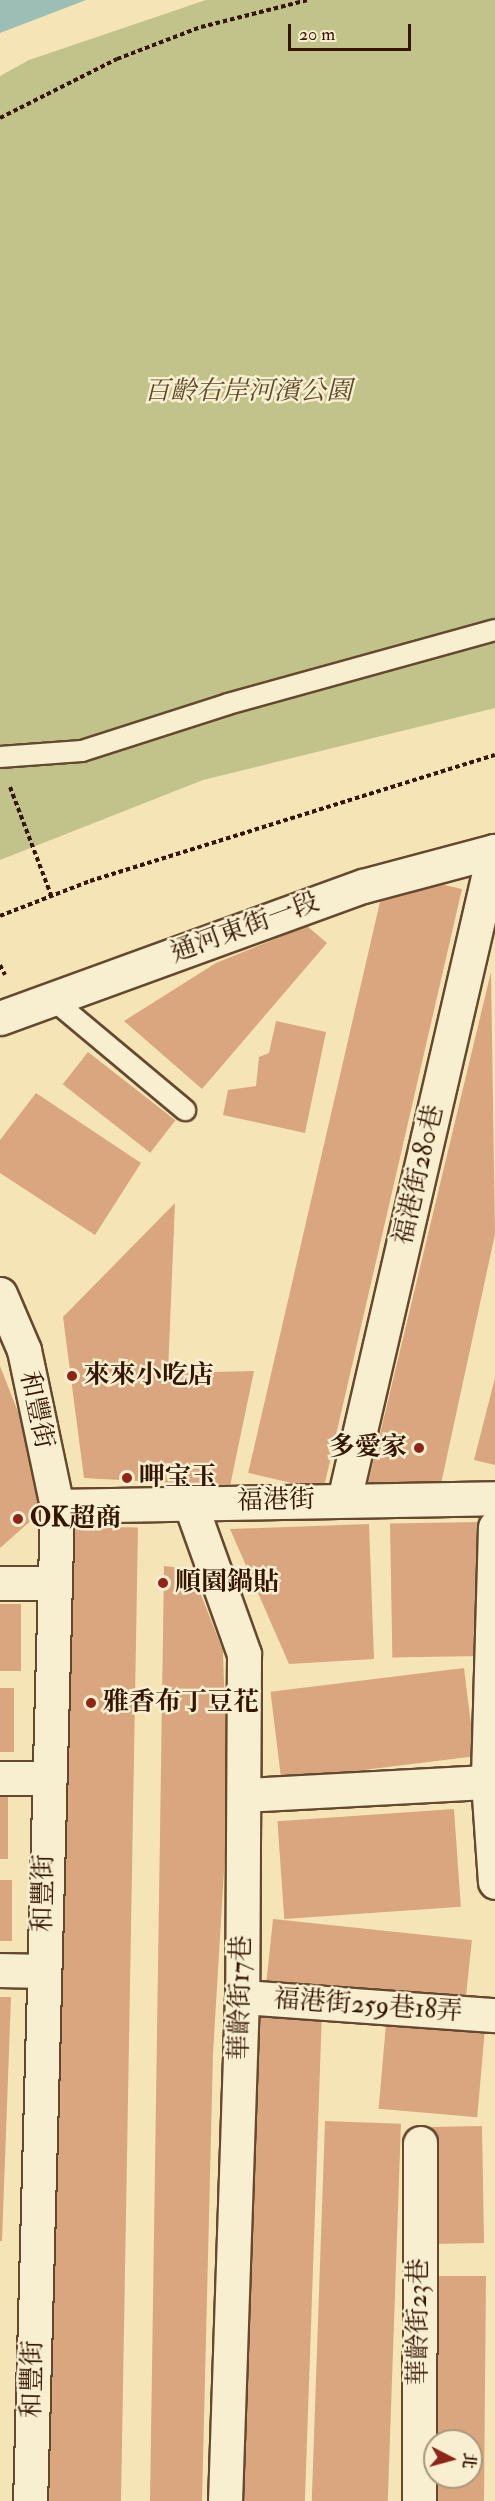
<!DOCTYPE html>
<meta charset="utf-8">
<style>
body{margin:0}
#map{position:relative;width:495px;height:2501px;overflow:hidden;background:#f5e5b6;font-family:"IM FELL Double Pica","Noto Serif TC",serif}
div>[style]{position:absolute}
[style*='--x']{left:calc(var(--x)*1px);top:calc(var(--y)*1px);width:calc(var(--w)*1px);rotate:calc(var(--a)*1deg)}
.green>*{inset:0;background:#c1c38b}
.water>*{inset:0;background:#9dbeb4}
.building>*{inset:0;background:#daa67f;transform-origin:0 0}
.path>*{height:4px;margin-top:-2px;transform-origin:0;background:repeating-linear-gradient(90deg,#351502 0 4.5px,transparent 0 7.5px)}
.roads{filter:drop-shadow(2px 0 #65492f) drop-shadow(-2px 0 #65492f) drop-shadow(0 2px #65492f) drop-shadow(0 -2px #65492f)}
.service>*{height:20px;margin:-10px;padding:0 10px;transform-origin:10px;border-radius:10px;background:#f8eed0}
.minor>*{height:33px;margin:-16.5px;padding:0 16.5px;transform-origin:16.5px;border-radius:16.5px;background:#f8eed0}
.dots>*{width:16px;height:16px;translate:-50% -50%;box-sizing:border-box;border:3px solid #f8eed0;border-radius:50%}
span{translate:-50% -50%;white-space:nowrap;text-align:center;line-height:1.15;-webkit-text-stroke:5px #f8eed0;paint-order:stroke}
.park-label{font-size:26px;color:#5f492b;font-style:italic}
.street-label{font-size:26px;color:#351502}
.poi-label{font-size:26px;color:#351502;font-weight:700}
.left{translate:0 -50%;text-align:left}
.right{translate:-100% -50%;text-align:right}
.north{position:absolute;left:423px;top:2429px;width:60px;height:60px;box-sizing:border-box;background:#f8eed0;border:2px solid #aa977e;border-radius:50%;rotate:96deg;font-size:16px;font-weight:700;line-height:24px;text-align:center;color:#351502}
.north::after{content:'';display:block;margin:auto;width:21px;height:27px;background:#8f2418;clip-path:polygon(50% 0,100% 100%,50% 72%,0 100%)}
.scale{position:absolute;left:288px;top:24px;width:123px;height:27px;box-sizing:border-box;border:3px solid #351502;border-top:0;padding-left:8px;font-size:18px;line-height:21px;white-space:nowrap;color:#351502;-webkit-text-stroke:4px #f8eed0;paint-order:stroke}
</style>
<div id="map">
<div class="green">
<i style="clip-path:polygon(206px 0,495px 0,495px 708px,203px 780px,0 860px,0 76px,29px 60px)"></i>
</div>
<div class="water">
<i style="clip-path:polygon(0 0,86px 0,0 33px)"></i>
</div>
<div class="building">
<i style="left:462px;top:889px;width:617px;height:77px;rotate:103deg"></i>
<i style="clip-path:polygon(307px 926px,327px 943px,202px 1089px,124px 1021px,216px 963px)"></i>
<i style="clip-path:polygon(491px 972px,495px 1234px,441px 1484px,367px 1488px)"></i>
<i style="clip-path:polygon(276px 1021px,326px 1032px,305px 1133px,223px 1115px,228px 1090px,256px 1086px,259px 1057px,269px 1053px)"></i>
<i style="left:88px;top:1052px;width:111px;height:41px;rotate:38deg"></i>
<i style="clip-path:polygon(36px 1093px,141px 1163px,95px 1235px,0 1173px,0 1140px)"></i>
<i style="clip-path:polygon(175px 1203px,168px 1373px,254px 1371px,230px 1486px,84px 1478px,63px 1317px)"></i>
<i style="clip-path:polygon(0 1366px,53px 1501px,0 1548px)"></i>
<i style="clip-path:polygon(495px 1378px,495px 1465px,474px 1460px)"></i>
<i style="left:477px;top:1522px;width:134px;height:87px;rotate:89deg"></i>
<i style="clip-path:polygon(369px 1524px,374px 1659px,289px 1664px,230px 1529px)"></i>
<i style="left:59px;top:1526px;width:79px;height:975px;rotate:1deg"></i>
<i style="clip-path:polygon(164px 1566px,191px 1569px,223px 1651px,228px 1804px,213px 2054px,202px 2501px,150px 2501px)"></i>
<i style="left:0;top:1604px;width:21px;height:67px"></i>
<i style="left:464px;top:1668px;width:89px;height:195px;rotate:83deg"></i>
<i style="left:0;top:1688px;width:14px;height:64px"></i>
<i style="left:0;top:1793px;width:8px;height:66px"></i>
<i style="left:454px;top:1809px;width:98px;height:177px;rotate:86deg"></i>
<i style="left:0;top:1880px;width:12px;height:61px"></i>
<i style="left:273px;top:1919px;width:200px;height:64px;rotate:6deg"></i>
<i style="clip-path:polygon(0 1997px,11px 1997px,2px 2241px,0 2241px)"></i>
<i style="left:253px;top:2010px;width:69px;height:491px;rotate:2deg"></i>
<i style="left:386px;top:2024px;width:99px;height:85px;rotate:5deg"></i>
<i style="left:325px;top:2121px;width:76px;height:380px;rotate:2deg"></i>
<i style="left:482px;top:2126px;width:117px;height:53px;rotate:89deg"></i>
<i style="clip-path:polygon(434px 2276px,486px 2276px,484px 2501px,433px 2501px,435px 2477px,471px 2477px,471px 2441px,433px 2441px)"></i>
</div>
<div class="path">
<i style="--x:0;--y:118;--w:131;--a:-26.8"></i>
<i style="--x:117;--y:59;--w:90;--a:-20.9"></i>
<i style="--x:201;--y:27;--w:110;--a:-14.2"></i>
<i style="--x:10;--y:787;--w:116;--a:69.2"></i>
<i style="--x:0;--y:916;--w:97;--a:-21.3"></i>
<i style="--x:90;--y:881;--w:424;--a:-17.3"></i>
<i style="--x:0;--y:965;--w:11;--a:63"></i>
</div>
<div class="roads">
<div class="service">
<i style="--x:0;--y:757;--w:82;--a:-4.2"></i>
<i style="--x:82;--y:751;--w:153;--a:-17.8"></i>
<i style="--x:228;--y:704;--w:277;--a:-15.5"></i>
<i style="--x:51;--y:998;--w:175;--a:39.9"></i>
</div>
<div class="minor">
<i style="--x:0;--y:1018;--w:386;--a:-20"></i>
<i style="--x:363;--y:886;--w:137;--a:-14.9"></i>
<i style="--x:0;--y:1294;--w:61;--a:66.8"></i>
<i style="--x:24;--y:1350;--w:159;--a:78.1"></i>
<i style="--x:57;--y:1506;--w:995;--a:91.55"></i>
<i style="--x:344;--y:1500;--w:666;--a:-76.99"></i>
<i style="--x:190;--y:1503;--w:160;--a:70.3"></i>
<i style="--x:244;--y:1654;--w:343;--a:90.3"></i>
<i style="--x:242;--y:1997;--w:504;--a:91.93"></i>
<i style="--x:57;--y:1506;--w:438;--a:-1"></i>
<i style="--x:495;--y:1527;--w:255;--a:91.6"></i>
<i style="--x:488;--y:1782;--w:100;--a:86"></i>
<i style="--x:0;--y:1583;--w:54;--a:0"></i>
<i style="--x:0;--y:1778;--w:47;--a:0"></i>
<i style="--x:245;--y:1795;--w:243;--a:-3.1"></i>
<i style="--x:0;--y:1970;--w:43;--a:1.3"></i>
<i style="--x:242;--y:1997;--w:254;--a:4.1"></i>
<i style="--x:419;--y:2501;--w:358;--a:-89.8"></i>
</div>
</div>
<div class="dots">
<i style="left:72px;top:1376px;background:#8f2418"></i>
<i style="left:419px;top:1448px;background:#8f2418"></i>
<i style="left:127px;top:1478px;background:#8f2418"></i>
<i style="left:18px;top:1519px;background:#8f2418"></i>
<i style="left:163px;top:1583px;background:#8f2418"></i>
<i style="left:91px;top:1703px;background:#8f2418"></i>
</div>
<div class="park-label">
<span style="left:248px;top:392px">百齡右岸河濱公園</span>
</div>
<div class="street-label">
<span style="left:245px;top:928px;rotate:-20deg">通河東街一段</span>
<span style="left:419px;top:1175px;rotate:-77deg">福港街280巷</span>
<span style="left:36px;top:1410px;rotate:78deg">和豐街</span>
<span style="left:276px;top:1501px;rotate:-1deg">福港街</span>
<span style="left:44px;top:1893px;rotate:-89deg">和豐街</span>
<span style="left:241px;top:1998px;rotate:-89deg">華齡街17巷</span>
<span style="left:368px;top:2006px;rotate:4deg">福港街259巷18弄</span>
<span style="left:419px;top:2322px;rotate:-90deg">華齡街23巷</span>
<span style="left:33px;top:2379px;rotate:-89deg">和豐街</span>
</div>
<div class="poi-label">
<span class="left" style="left:84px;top:1376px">來來小吃店</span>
<span class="right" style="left:407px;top:1448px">多愛家</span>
<span class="left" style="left:139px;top:1478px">呷宝玉</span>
<span class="left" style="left:30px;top:1519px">OK超商</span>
<span class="left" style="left:175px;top:1583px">順園鍋貼</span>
<span class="left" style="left:103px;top:1703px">雅香布丁豆花</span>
</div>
<div class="north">北</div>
<div class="scale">20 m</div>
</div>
